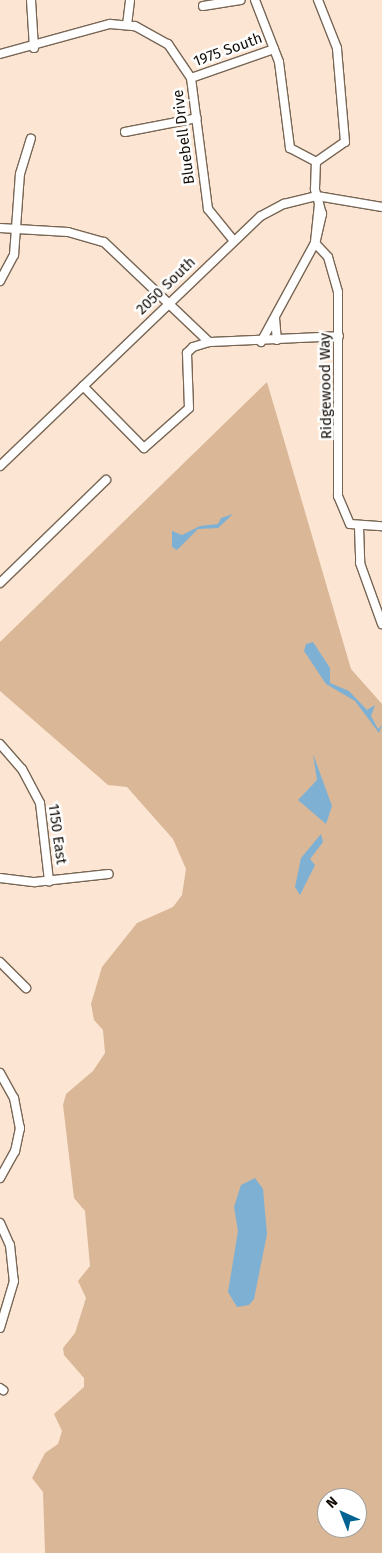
<!DOCTYPE html>
<style>
body{margin:0}
#map{position:relative;width:382px;height:1553px;overflow:hidden;background:#fce6d3;font-family:"Fira Sans",sans-serif}
div>[style]{position:absolute}
[style*='--x']{left:calc(var(--x)*1px);top:calc(var(--y)*1px);width:calc(var(--w)*1px);rotate:calc(var(--a)*1deg)}
.green>*{inset:0;background:#d9b797}
.water>*{inset:0;background:#7eb0d4}
.roads{filter:drop-shadow(1px 0 #786655) drop-shadow(-1px 0 #786655) drop-shadow(0 1px #786655) drop-shadow(0 -1px #786655)}
.minor>*{height:8px;margin:-4px;padding:0 4px;transform-origin:4px;border-radius:4px;background:#fff}
span{translate:-50% -50%;white-space:nowrap;text-align:center;line-height:1.15;-webkit-text-stroke:5px #fff;paint-order:stroke}
.street-label{font-size:15px;color:#130c06}
.north{position:absolute;left:317px;top:1488px;width:50px;height:50px;box-sizing:border-box;background:#fff;border:1px solid #a19e9b;border-radius:50%;rotate:316deg;font-size:14px;font-weight:700;line-height:20px;text-align:center;color:#130c06}
.north::after{content:'';display:block;margin:auto;width:18px;height:22px;background:#036393;clip-path:polygon(50% 0,100% 100%,50% 72%,0 100%)}
</style>
<div id="map">
<div class="green">
<i style="clip-path:polygon(evenodd,267px 382px,351px 669px,382px 704px,382px 1553px,45px 1553px,43px 1492px,32px 1478px,45px 1453px,58px 1444px,62px 1431px,54px 1414px,84px 1387px,84px 1378px,64px 1355px,63px 1348px,75px 1333px,86px 1298px,78px 1281px,90px 1266px,85px 1211px,74px 1198px,63px 1105px,66px 1094px,93px 1071px,105px 1053px,103px 1030px,94px 1020px,91px 1004px,102px 967px,137px 923px,173px 907px,182px 895px,186px 869px,173px 839px,127px 787px,108px 785px,0 691px,0 642px,267px 382px,327px 1498px,357px 1498px,357px 1528px,327px 1528px,327px 1498px)"></i>
</div>
<div class="water">
<i style="clip-path:polygon(233px 514px,218px 528px,198px 529px,177px 550px,172px 547px,172px 531px,182px 535px,200px 526px,218px 524px,221px 518px)"></i>
<i style="clip-path:polygon(313px 642px,330px 668px,330px 683px,349px 691px,367px 710px,375px 705px,371px 716px,378px 729px,382px 725px,379px 733px,355px 701px,326px 684px,304px 651px,306px 644px)"></i>
<i style="clip-path:polygon(313px 754px,332px 806px,326px 824px,298px 800px,317px 780px)"></i>
<i style="clip-path:polygon(321px 834px,323px 842px,310px 859px,315px 865px,300px 895px,295px 887px,301px 858px)"></i>
<i style="clip-path:polygon(255px 1178px,263px 1189px,267px 1234px,254px 1299px,249px 1305px,237px 1307px,228px 1292px,238px 1231px,234px 1207px,241px 1185px)"></i>
</div>
<div class="roads">
<div class="minor">
<i style="--x:31;--y:0;--w:48;--a:86.4"></i>
<i style="--x:255;--y:0;--w:66;--a:68.8"></i>
<i style="--x:279;--y:62;--w:87;--a:82.7"></i>
<i style="--x:290;--y:148;--w:30;--a:28"></i>
<i style="--x:203;--y:6;--w:38;--a:-9"></i>
<i style="--x:127;--y:25;--w:25;--a:-83"></i>
<i style="--x:0;--y:54;--w:114;--a:-15.3"></i>
<i style="--x:110;--y:24;--w:25;--a:5"></i>
<i style="--x:135;--y:26;--w:38;--a:29"></i>
<i style="--x:168;--y:44;--w:41;--a:55.9"></i>
<i style="--x:191;--y:78;--w:132;--a:82.6"></i>
<i style="--x:208;--y:209;--w:40;--a:51"></i>
<i style="--x:191;--y:78;--w:88;--a:-19.3"></i>
<i style="--x:125;--y:132;--w:73;--a:-11"></i>
<i style="--x:316;--y:162;--w:35;--a:-35"></i>
<i style="--x:345;--y:142;--w:94;--a:-94.9"></i>
<i style="--x:337;--y:48;--w:52;--a:-111.6"></i>
<i style="--x:319;--y:204;--w:39;--a:96"></i>
<i style="--x:315;--y:243;--w:19;--a:47"></i>
<i style="--x:328;--y:257;--w:36;--a:74"></i>
<i style="--x:338;--y:292;--w:204;--a:90"></i>
<i style="--x:338;--y:496;--w:30;--a:67"></i>
<i style="--x:350;--y:524;--w:32;--a:4"></i>
<i style="--x:0;--y:228;--w:68;--a:3.4"></i>
<i style="--x:68;--y:232;--w:37;--a:16"></i>
<i style="--x:104;--y:242;--w:145;--a:43.6"></i>
<i style="--x:316;--y:240;--w:27;--a:-77"></i>
<i style="--x:322;--y:214;--w:26;--a:-106"></i>
<i style="--x:315;--y:189;--w:27;--a:-88"></i>
<i style="--x:0;--y:281;--w:30;--a:-62"></i>
<i style="--x:14;--y:255;--w:81;--a:-85.8"></i>
<i style="--x:20;--y:174;--w:37;--a:-73"></i>
<i style="--x:275;--y:318;--w:22;--a:85"></i>
<i style="--x:261;--y:342;--w:113;--a:-61.4"></i>
<i style="--x:83;--y:386;--w:87;--a:45.5"></i>
<i style="--x:144;--y:448;--w:60;--a:-41.6"></i>
<i style="--x:189;--y:408;--w:55;--a:-92.1"></i>
<i style="--x:187;--y:353;--w:8;--a:-45"></i>
<i style="--x:193;--y:347;--w:17;--a:-17"></i>
<i style="--x:209;--y:342;--w:130;--a:-2.6"></i>
<i style="--x:0;--y:466;--w:361;--a:-43.8"></i>
<i style="--x:261;--y:216;--w:26;--a:-28"></i>
<i style="--x:284;--y:204;--w:34;--a:-14"></i>
<i style="--x:317;--y:196;--w:66;--a:9.6"></i>
<i style="--x:359;--y:527;--w:36;--a:88"></i>
<i style="--x:360;--y:563;--w:65;--a:70.2"></i>
<i style="--x:0;--y:583;--w:148;--a:-44.2"></i>
<i style="--x:0;--y:744;--w:33;--a:49"></i>
<i style="--x:22;--y:769;--w:38;--a:62"></i>
<i style="--x:40;--y:803;--w:79;--a:83.4"></i>
<i style="--x:0;--y:878;--w:35;--a:7"></i>
<i style="--x:35;--y:882;--w:74;--a:-6.2"></i>
<i style="--x:0;--y:962;--w:37;--a:45"></i>
<i style="--x:0;--y:1073;--w:29;--a:61"></i>
<i style="--x:14;--y:1098;--w:31;--a:79"></i>
<i style="--x:20;--y:1128;--w:24;--a:102"></i>
<i style="--x:15;--y:1151;--w:31;--a:119"></i>
<i style="--x:0;--y:1223;--w:24;--a:66"></i>
<i style="--x:10;--y:1245;--w:36;--a:84"></i>
<i style="--x:14;--y:1281;--w:49;--a:106.6"></i>
<i style="--x:0;--y:1388;--w:4;--a:34"></i>
</div>
</div>
<div class="street-label">
<span style="left:228px;top:50px;rotate:-20deg">1975 South</span>
<span style="left:184px;top:137px;rotate:-97deg">Bluebell Drive</span>
<span style="left:166px;top:286px;rotate:-44deg">2050 South</span>
<span style="left:326px;top:386px;rotate:-91deg">Ridgewood Way</span>
<span style="left:57px;top:834px;rotate:82deg">1150 East</span>
</div>
<div class="north">N</div>
</div>
